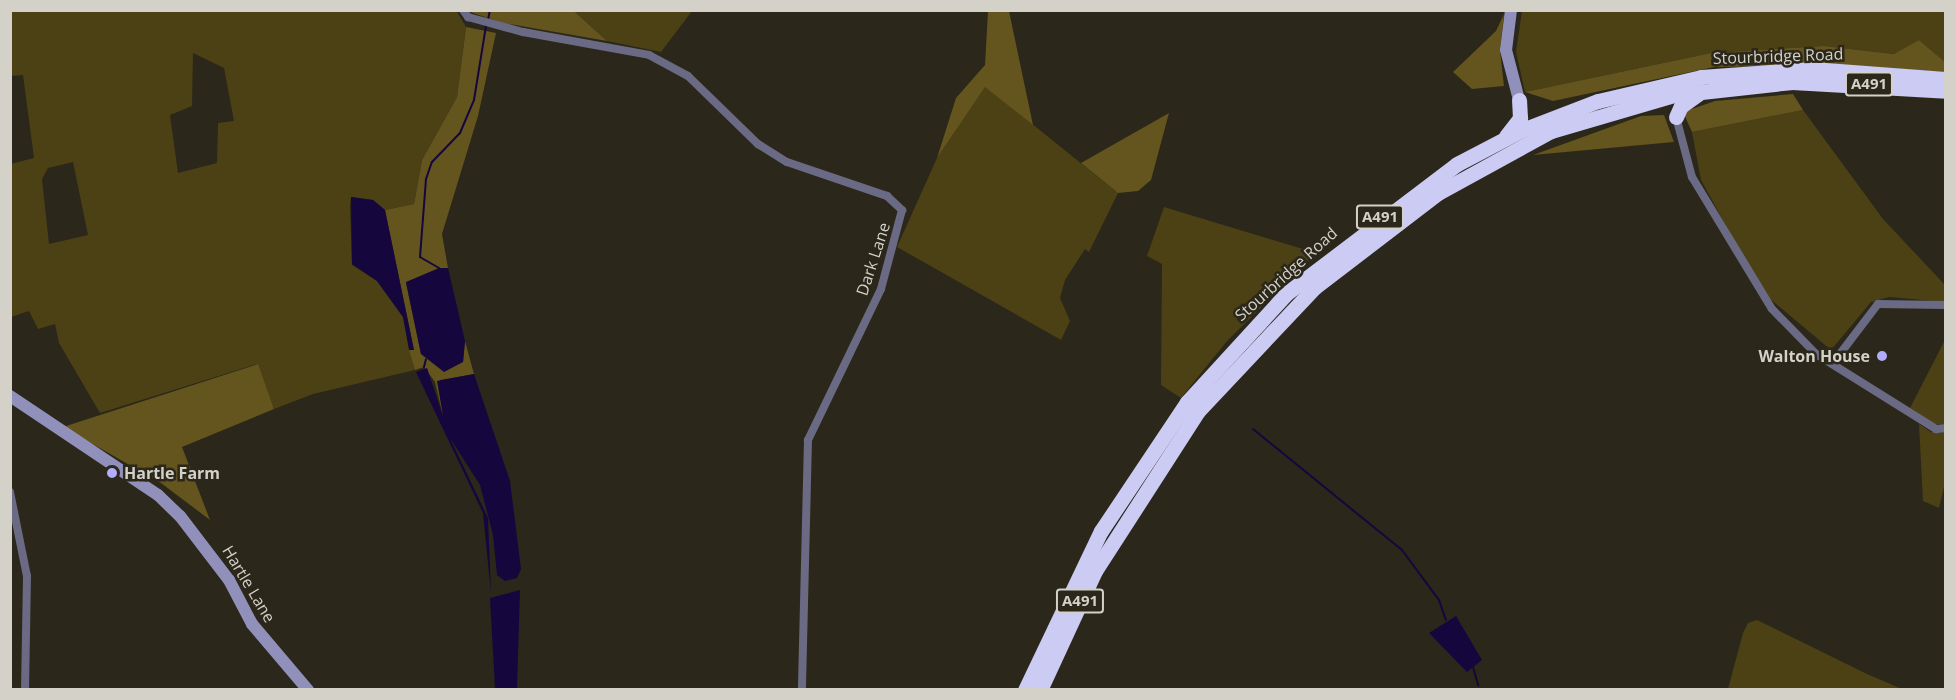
<!DOCTYPE html>
<style>
body{margin:0}
#map{position:relative;width:1956px;height:700px;overflow:hidden;background:#2b271a;font-family:"Open Sans",sans-serif}
div>[style]{position:absolute}
[style*='--x']{left:calc(var(--x)*1px);top:calc(var(--y)*1px);width:calc(var(--w)*1px);rotate:calc(var(--a)*1deg)}
.green>*{inset:0;background:#4c4015}
.forest>*{inset:0;background:#64541d}
.water>*{inset:0;background:#15073d}
.stream>*{height:2px;margin:-1px;padding:0 1px;transform-origin:1px;border-radius:1px;background:#15073d}
.street>*{height:8px;margin:-4px;padding:0 4px;transform-origin:4px;border-radius:4px;background:#6a6a85}
.secondary>*{height:12px;margin:-6px;padding:0 6px;transform-origin:6px;border-radius:6px;background:#9090bb}
.highway>*{height:15px;margin:-7.5px;padding:0 7.5px;transform-origin:7.5px;border-radius:7.5px;background:#cbcbf4}
.dots>*{width:16px;height:16px;translate:-50% -50%;box-sizing:border-box;border:3px solid #2b271a;border-radius:50%}
span{translate:-50% -50%;white-space:nowrap;text-align:center;line-height:1.15;-webkit-text-stroke:5px #2b271a;paint-order:stroke}
.shield-label span{padding:2px 4px;background:#2b271a;border:2px solid;border-radius:4px;-webkit-text-stroke-width:0}
.shield-label{font-size:15px;color:#d4d1c9;font-weight:700}
.street-label{font-size:16px;color:#d4d1c9}
.poi-label{font-size:16px;color:#d4d1c9;font-weight:700}
.right{translate:-100% -50%;text-align:right}
.left{translate:0 -50%;text-align:left}
.frame{position:absolute;inset:0;border:12px solid #d4d1c9;pointer-events:none}
</style>
<div id="map">
<div class="green">
<i style="clip-path:polygon(evenodd,456px 10px,466px 27px,457px 97px,422px 160px,414px 204px,385px 210px,373px 200px,351px 197px,350px 205px,352px 265px,377px 281px,403px 317px,415px 370px,313px 394px,274px 409px,257px 364px,100px 413px,59px 343px,55px 324px,38px 329px,29px 311px,11px 317px,10px 164px,34px 158px,23px 75px,11px 76px,11px 11px,456px 10px,193px 53px,224px 68px,234px 121px,218px 123px,217px 163px,178px 173px,170px 115px,192px 106px,193px 53px,456px 10px,73px 162px,88px 235px,49px 244px,42px 179px,48px 168px,73px 162px)"></i>
<i style="clip-path:polygon(574px 11px,692px 11px,661px 52px,607px 41px)"></i>
<i style="clip-path:polygon(1522px 11px,1945px 11px,1945px 62px,1919px 40px,1895px 54px,1824px 46px,1711px 53px,1525px 92px,1516px 52px)"></i>
<i style="clip-path:polygon(985px 86px,1118px 193px,1089px 252px,1085px 249px,1065px 280px,1060px 298px,1070px 321px,1061px 340px,897px 247px,937px 158px)"></i>
<i style="clip-path:polygon(1803px 110px,1883px 219px,1945px 285px,1945px 302px,1889px 297px,1871px 302px,1831px 350px,1763px 293px,1701px 180px,1692px 132px)"></i>
<i style="clip-path:polygon(1164px 207px,1316px 253px,1227px 341px,1181px 398px,1161px 385px,1162px 264px,1147px 256px)"></i>
<i style="clip-path:polygon(1945px 340px,1945px 424px,1934px 424px,1910px 408px)"></i>
<i style="clip-path:polygon(1919px 424px,1931px 432px,1945px 431px,1945px 483px,1939px 508px,1923px 501px)"></i>
<i style="clip-path:polygon(1757px 620px,1867px 674px,1902px 689px,1728px 689px,1743px 633px,1748px 623px)"></i>
</div>
<div class="forest">
<i style="clip-path:polygon(467px 11px,574px 11px,607px 41px,503px 23px)"></i>
<i style="clip-path:polygon(988px 11px,1009px 11px,1033px 125px,985px 87px,937px 158px,956px 98px,985px 65px)"></i>
<i style="clip-path:polygon(1504px 14px,1500px 51px,1504px 86px,1472px 89px,1453px 72px,1496px 31px)"></i>
<i style="clip-path:polygon(466px 27px,496px 33px,478px 116px,442px 234px,448px 268px,406px 283px,421px 354px,463px 362px,465px 341px,474px 374px,440px 380px,443px 416px,435px 382px,424px 367px,415px 370px,409px 350px,414px 350px,385px 210px,414px 204px,422px 160px,457px 97px)"></i>
<i style="clip-path:polygon(1919px 40px,1945px 62px,1945px 72px,1837px 65px,1714px 67px,1553px 101px,1525px 92px,1711px 53px,1824px 46px,1894px 54px)"></i>
<i style="clip-path:polygon(1793px 94px,1803px 110px,1692px 132px,1683px 112px,1715px 101px)"></i>
<i style="clip-path:polygon(1169px 113px,1151px 180px,1138px 191px,1118px 193px,1081px 163px)"></i>
<i style="clip-path:polygon(1664px 115px,1674px 142px,1533px 155px,1641px 116px)"></i>
<i style="clip-path:polygon(258px 364px,274px 409px,182px 447px,210px 520px,161px 483px,63px 427px)"></i>
</div>
<div class="water">
<i style="clip-path:polygon(351px 197px,373px 200px,385px 210px,414px 350px,409px 350px,403px 317px,377px 281px,352px 264px)"></i>
<i style="clip-path:polygon(439px 268px,448px 268px,465px 341px,463px 362px,444px 372px,421px 354px,406px 282px)"></i>
<i style="clip-path:polygon(427px 368px,443px 416px,437px 381px,474px 374px,510px 481px,521px 569px,517px 578px,505px 581px,497px 575px,493px 535px,480px 485px,450px 438px,488px 518px,491px 593px,483px 513px,416px 372px)"></i>
<i style="clip-path:polygon(520px 590px,517px 689px,495px 689px,490px 598px)"></i>
<i style="clip-path:polygon(1456px 616px,1482px 660px,1467px 672px,1429px 633px)"></i>
</div>
<div class="stream">
<i style="--x:488;--y:20;--w:10;--a:-79"></i>
<i style="--x:439;--y:268;--w:22;--a:-150"></i>
<i style="--x:420;--y:257;--w:78;--a:-85.6"></i>
<i style="--x:426;--y:179;--w:18;--a:-71"></i>
<i style="--x:432;--y:162;--w:40;--a:-46"></i>
<i style="--x:460;--y:133;--w:36;--a:-67"></i>
<i style="--x:474;--y:100;--w:75;--a:-80.8"></i>
<i style="--x:424;--y:367;--w:8;--a:-76"></i>
<i style="--x:1253;--y:429;--w:192;--a:39.1"></i>
<i style="--x:1402;--y:550;--w:62;--a:53.5"></i>
<i style="--x:1439;--y:600;--w:21;--a:71"></i>
<i style="--x:1473;--y:667;--w:19;--a:74"></i>
</div>
<div class="street">
<i style="--x:463;--y:10;--w:9;--a:54"></i>
<i style="--x:468;--y:17;--w:57;--a:15.3"></i>
<i style="--x:523;--y:32;--w:128;--a:10.3"></i>
<i style="--x:649;--y:55;--w:44;--a:28.3"></i>
<i style="--x:688;--y:76;--w:98;--a:44.2"></i>
<i style="--x:758;--y:144;--w:34;--a:32"></i>
<i style="--x:787;--y:162;--w:106;--a:18.8"></i>
<i style="--x:887;--y:196;--w:21;--a:43"></i>
<i style="--x:902;--y:210;--w:82;--a:104.9"></i>
<i style="--x:881;--y:289;--w:168;--a:115.8"></i>
<i style="--x:808;--y:440;--w:250;--a:91.4"></i>
<i style="--x:1676;--y:117;--w:62;--a:75.1"></i>
<i style="--x:1692;--y:177;--w:154;--a:58.8"></i>
<i style="--x:1772;--y:309;--w:63;--a:45.6"></i>
<i style="--x:1816;--y:354;--w:142;--a:32"></i>
<i style="--x:1936;--y:429;--w:10;--a:-6"></i>
<i style="--x:1833;--y:363;--w:74;--a:-52.7"></i>
<i style="--x:1878;--y:304;--w:68;--a:0.8"></i>
<i style="--x:10;--y:492;--w:86;--a:78.6"></i>
<i style="--x:27;--y:576;--w:114;--a:91"></i>
</div>
<div class="secondary">
<i style="--x:1511;--y:10;--w:40;--a:97.1"></i>
<i style="--x:1506;--y:50;--w:52;--a:75.4"></i>
<i style="--x:10;--y:396;--w:178;--a:33.8"></i>
<i style="--x:158;--y:495;--w:30;--a:44"></i>
<i style="--x:180;--y:516;--w:81;--a:52.6"></i>
<i style="--x:229;--y:580;--w:50;--a:62.4"></i>
<i style="--x:252;--y:624;--w:87;--a:49.7"></i>
</div>
<div class="highway">
<i style="--x:1676;--y:117;--w:12;--a:-66"></i>
<i style="--x:1681;--y:106;--w:21;--a:-35"></i>
<i style="--x:1506;--y:136;--w:23;--a:-52"></i>
<i style="--x:1520;--y:118;--w:18;--a:-93"></i>
<i style="--x:1025;--y:690;--w:176;--a:-64.5"></i>
<i style="--x:1101;--y:531;--w:155;--a:-56.3"></i>
<i style="--x:1187;--y:402;--w:148;--a:-47.5"></i>
<i style="--x:1287;--y:293;--w:213;--a:-37.2"></i>
<i style="--x:1457;--y:164;--w:73;--a:-27.6"></i>
<i style="--x:1522;--y:130;--w:81;--a:-20.9"></i>
<i style="--x:1598;--y:101;--w:106;--a:-13.1"></i>
<i style="--x:1701;--y:77;--w:111;--a:-4.1"></i>
<i style="--x:1812;--y:69;--w:134;--a:4.3"></i>
<i style="--x:1040;--y:690;--w:131;--a:-65.2"></i>
<i style="--x:1095;--y:571;--w:190;--a:-57.2"></i>
<i style="--x:1198;--y:411;--w:170;--a:-46.7"></i>
<i style="--x:1315;--y:287;--w:155;--a:-37.4"></i>
<i style="--x:1438;--y:193;--w:129;--a:-28.8"></i>
<i style="--x:1551;--y:131;--w:128;--a:-16.3"></i>
<i style="--x:1674;--y:95;--w:119;--a:-6.3"></i>
<i style="--x:1792;--y:82;--w:154;--a:3.3"></i>
</div>
<div class="dots">
<i style="left:1882px;top:356px;background:#b1adfa"></i>
<i style="left:112px;top:473px;background:#b1adfa"></i>
</div>
<div class="shield-label">
<span style="left:1869px;top:84px">A491</span>
<span style="left:1380px;top:217px">A491</span>
<span style="left:1080px;top:601px">A491</span>
</div>
<div class="street-label">
<span style="left:1778px;top:56px;rotate:-2deg">Stourbridge Road</span>
<span style="left:873px;top:259px;rotate:-72deg">Dark Lane</span>
<span style="left:1286px;top:274px;rotate:-42deg">Stourbridge Road</span>
<span style="left:249px;top:584px;rotate:59deg">Hartle Lane</span>
</div>
<div class="poi-label">
<span class="right" style="left:1870px;top:356px">Walton House</span>
<span class="left" style="left:124px;top:473px">Hartle Farm</span>
</div>
<div class="frame"></div>
</div>
